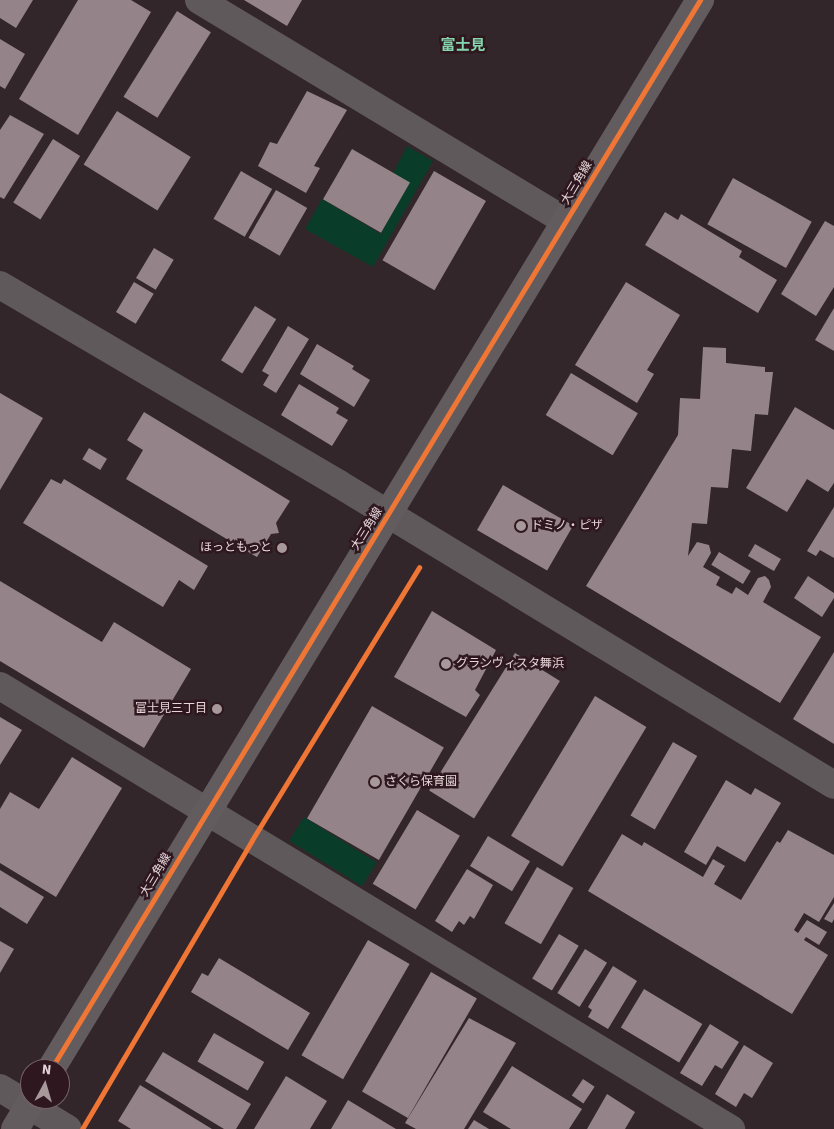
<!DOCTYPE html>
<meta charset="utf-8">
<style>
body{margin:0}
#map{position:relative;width:834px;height:1129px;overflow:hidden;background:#33262a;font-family:"Source Sans 3","Noto Sans JP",sans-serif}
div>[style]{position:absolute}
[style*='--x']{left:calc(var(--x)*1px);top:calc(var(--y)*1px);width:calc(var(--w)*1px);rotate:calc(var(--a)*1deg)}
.green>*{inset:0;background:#0a3c2a;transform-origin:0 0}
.building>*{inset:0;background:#948489;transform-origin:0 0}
.street>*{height:28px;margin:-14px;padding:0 14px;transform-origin:14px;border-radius:14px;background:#5f595b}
.secondary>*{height:28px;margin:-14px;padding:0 14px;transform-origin:14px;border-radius:14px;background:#635c5e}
.cycleway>*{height:5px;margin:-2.5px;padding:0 2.5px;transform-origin:2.5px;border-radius:2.5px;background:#f07635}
.dots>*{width:14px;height:14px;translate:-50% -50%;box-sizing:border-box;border:2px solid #2e171e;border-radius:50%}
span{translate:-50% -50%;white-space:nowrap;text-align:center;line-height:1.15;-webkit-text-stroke:5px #2e171e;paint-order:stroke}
.street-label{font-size:12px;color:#e6d6da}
.poi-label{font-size:12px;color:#e6d6da}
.left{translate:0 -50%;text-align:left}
.right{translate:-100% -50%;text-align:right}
.quarter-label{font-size:15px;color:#83d6ae;font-weight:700}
.north{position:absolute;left:20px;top:1059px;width:50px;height:50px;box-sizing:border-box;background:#2e171e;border:1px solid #786369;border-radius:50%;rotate:6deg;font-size:14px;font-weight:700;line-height:20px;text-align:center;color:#e6d6da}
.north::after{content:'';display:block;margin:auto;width:18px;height:22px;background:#a7989c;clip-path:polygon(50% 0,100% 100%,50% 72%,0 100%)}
</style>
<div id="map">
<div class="green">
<i style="clip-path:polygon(407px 146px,433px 161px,373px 267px,305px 229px,322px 199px,381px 234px,393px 173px)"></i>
<i style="left:304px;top:817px;width:86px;height:28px;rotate:32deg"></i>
</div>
<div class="building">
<i style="clip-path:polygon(0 0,33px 0,16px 28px,0 18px)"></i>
<i style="clip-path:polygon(78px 0,131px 0,151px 12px,78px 135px,19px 99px)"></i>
<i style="clip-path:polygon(244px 0,302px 0,287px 26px)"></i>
<i style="left:177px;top:11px;width:40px;height:101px;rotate:32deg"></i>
<i style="clip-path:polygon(0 39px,25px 54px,5px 89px,0 86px)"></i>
<i style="clip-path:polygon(307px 91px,347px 110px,314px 166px,320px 168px,306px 193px,258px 166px,270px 142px,277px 144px)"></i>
<i style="left:117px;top:111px;width:87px;height:63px;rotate:32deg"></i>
<i style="clip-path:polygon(10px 115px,44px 134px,4px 199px,0 197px,0 130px)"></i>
<i style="left:53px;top:139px;width:32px;height:75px;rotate:32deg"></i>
<i style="left:352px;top:149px;width:67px;height:58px;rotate:30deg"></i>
<i style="left:241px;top:171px;width:36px;height:55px;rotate:30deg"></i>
<i style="left:434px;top:171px;width:60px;height:103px;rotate:30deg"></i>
<i style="left:733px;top:178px;width:90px;height:53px;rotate:29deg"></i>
<i style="left:276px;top:190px;width:36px;height:55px;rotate:30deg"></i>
<i style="clip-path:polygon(665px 212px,678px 220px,681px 214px,742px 251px,739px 257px,777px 280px,758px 313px,645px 245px)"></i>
<i style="clip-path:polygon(825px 221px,834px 226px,834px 287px,816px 316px,781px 294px)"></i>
<i style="left:154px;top:248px;width:23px;height:35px;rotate:31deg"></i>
<i style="left:134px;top:282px;width:23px;height:35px;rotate:31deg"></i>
<i style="clip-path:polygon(626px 282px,680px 315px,647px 370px,654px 374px,637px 403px,575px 365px)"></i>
<i style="left:255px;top:306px;width:25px;height:64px;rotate:32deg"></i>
<i style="clip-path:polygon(834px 308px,834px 351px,815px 340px)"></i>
<i style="clip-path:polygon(288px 326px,309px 339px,276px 393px,263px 385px,269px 375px,262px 371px)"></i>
<i style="clip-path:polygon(317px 344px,354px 366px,352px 369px,370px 380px,354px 407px,300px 374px)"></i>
<i style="clip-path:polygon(703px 347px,726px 348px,726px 363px,765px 367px,765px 372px,773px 372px,768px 415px,755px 414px,751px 451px,732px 449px,728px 488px,711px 487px,707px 524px,692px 523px,688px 556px,697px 542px,709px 545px,711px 553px,703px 567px,720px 577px,716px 585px,732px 594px,736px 587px,748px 595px,758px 578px,765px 576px,769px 580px,771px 587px,763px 602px,821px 637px,780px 703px,586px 586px,678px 435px,680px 398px,700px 399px)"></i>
<i style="left:571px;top:373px;width:78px;height:49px;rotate:31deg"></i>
<i style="clip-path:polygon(299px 384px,339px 408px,336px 413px,348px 420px,332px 446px,281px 415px)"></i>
<i style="clip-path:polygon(0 393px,43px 418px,0 490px)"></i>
<i style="clip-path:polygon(795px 407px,834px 430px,834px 483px,828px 492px,807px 479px,787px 512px,746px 488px)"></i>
<i style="clip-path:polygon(144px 412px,290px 501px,276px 523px,279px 533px,271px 534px,257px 557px,126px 479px,143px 450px,127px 440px)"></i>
<i style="left:89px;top:448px;width:21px;height:13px;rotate:31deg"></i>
<i style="clip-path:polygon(51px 479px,61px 484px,64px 479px,208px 566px,194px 590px,179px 580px,163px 607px,23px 523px)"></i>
<i style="left:503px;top:485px;width:81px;height:52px;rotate:30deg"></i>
<i style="clip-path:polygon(834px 507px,834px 558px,820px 550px,816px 556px,807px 551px)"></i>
<i style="left:755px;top:544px;width:30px;height:14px;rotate:30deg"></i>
<i style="left:719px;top:552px;width:37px;height:15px;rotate:31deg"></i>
<i style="clip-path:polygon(808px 576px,834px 593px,834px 598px,822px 617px,794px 598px)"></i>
<i style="clip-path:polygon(0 581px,102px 642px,114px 622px,191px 669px,144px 748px,0 661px)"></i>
<i style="clip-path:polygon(432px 611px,496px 650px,475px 690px,480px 695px,466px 717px,394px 677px)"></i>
<i style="clip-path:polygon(834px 652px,834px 744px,793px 719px)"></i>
<i style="left:515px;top:653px;width:53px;height:162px;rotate:32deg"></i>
<i style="left:595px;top:696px;width:60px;height:163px;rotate:31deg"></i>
<i style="left:372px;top:706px;width:83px;height:130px;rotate:30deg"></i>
<i style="clip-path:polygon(0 717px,22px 730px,0 765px)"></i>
<i style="left:673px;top:742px;width:28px;height:85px;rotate:30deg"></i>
<i style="clip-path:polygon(72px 757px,122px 788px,56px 897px,0 863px,0 809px,10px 792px,39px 809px)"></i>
<i style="clip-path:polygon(726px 780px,751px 795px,755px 788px,781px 803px,745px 862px,717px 846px,706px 865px,684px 852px)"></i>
<i style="left:417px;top:810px;width:50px;height:86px;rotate:31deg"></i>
<i style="clip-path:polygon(788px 830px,834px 855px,834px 897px,819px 922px,804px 913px,794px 930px,798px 933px,807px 920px,827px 932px,819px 945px,806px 937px,804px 940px,828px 955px,792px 1014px,588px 891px,622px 834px,642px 846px,644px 842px,703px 877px,713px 859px,725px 866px,714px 884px,741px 900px,777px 841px,780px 843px)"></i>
<i style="left:488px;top:836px;width:49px;height:35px;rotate:31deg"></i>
<i style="left:537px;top:867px;width:42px;height:65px;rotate:30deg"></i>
<i style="clip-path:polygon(467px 869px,493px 885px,474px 919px,470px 916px,464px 925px,459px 921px,452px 932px,435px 921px)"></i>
<i style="clip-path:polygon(0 870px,44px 897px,27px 924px,0 907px)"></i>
<i style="clip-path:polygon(834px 903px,834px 919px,832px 923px,824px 919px)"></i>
<i style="left:559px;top:934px;width:23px;height:52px;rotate:31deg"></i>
<i style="left:368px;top:940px;width:48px;height:133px;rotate:30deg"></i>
<i style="clip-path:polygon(0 941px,14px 949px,0 973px)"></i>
<i style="left:585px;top:949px;width:26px;height:52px;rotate:32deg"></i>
<i style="clip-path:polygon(219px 958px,310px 1013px,288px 1050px,191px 992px,202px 973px,208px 976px)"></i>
<i style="clip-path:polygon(613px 966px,637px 981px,608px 1029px,588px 1017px,592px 1010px,588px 1007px)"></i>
<i style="left:431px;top:972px;width:53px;height:138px;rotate:30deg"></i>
<i style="left:644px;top:989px;width:68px;height:45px;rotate:31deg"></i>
<i style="clip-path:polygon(469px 1018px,516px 1043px,464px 1129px,416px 1129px,405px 1123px)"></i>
<i style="clip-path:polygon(710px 1024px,739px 1042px,722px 1069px,715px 1065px,702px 1086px,680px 1073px)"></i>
<i style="left:214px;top:1033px;width:58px;height:33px;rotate:30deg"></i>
<i style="clip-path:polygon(744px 1045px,773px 1063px,752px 1098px,744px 1093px,736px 1107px,715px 1094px)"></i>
<i style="clip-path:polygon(163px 1052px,251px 1104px,236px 1129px,224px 1129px,145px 1081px)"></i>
<i style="clip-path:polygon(512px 1066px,582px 1109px,569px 1129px,511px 1129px,483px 1112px)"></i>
<i style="clip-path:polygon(286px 1076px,327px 1101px,310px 1129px,254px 1129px)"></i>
<i style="left:583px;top:1079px;width:14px;height:20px;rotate:34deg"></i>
<i style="clip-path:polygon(140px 1085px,212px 1129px,131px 1129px,118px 1121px)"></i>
<i style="clip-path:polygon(607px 1094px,635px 1112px,625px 1129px,587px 1129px)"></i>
<i style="clip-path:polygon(348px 1100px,396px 1129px,331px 1129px)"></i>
<i style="clip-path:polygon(474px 1120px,489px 1129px,468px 1129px)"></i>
</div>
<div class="street">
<i style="--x:199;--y:0;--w:428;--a:31.1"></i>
<i style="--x:0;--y:285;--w:393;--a:30.4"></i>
<i style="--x:339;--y:484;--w:579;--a:31.3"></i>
<i style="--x:0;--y:686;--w:855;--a:31.22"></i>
<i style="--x:0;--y:1088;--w:79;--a:31.1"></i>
</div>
<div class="secondary">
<i style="--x:51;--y:1069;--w:1251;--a:-58.74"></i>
<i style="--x:15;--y:1129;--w:35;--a:-59"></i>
</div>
<div class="cycleway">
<i style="--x:51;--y:1069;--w:1251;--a:-58.74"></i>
<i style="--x:82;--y:1129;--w:335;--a:-59.5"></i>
<i style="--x:252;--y:840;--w:320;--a:-58.5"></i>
</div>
<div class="dots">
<i style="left:521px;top:526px;background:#a7989c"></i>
<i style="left:282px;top:548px;background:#a7989c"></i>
<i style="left:446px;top:664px;background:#a7989c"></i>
<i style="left:217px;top:709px;background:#a7989c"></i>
<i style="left:375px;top:782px;background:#a7989c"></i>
</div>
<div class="street-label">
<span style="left:577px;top:183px;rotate:-59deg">大三角線</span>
<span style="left:367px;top:529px;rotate:-58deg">大三角線</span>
<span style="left:156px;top:875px;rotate:-59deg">大三角線</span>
</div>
<div class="poi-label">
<span class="left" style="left:531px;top:526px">ドミノ・ピザ</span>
<span class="right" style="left:272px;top:548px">ほっともっと</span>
<span class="left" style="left:456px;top:664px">グランヴィスタ舞浜</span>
<span class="right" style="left:207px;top:709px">富士見三丁目</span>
<span class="left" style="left:385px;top:782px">さくら保育園</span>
</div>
<div class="quarter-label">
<span style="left:463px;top:46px">富士見</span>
</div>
<div class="north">N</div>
</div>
